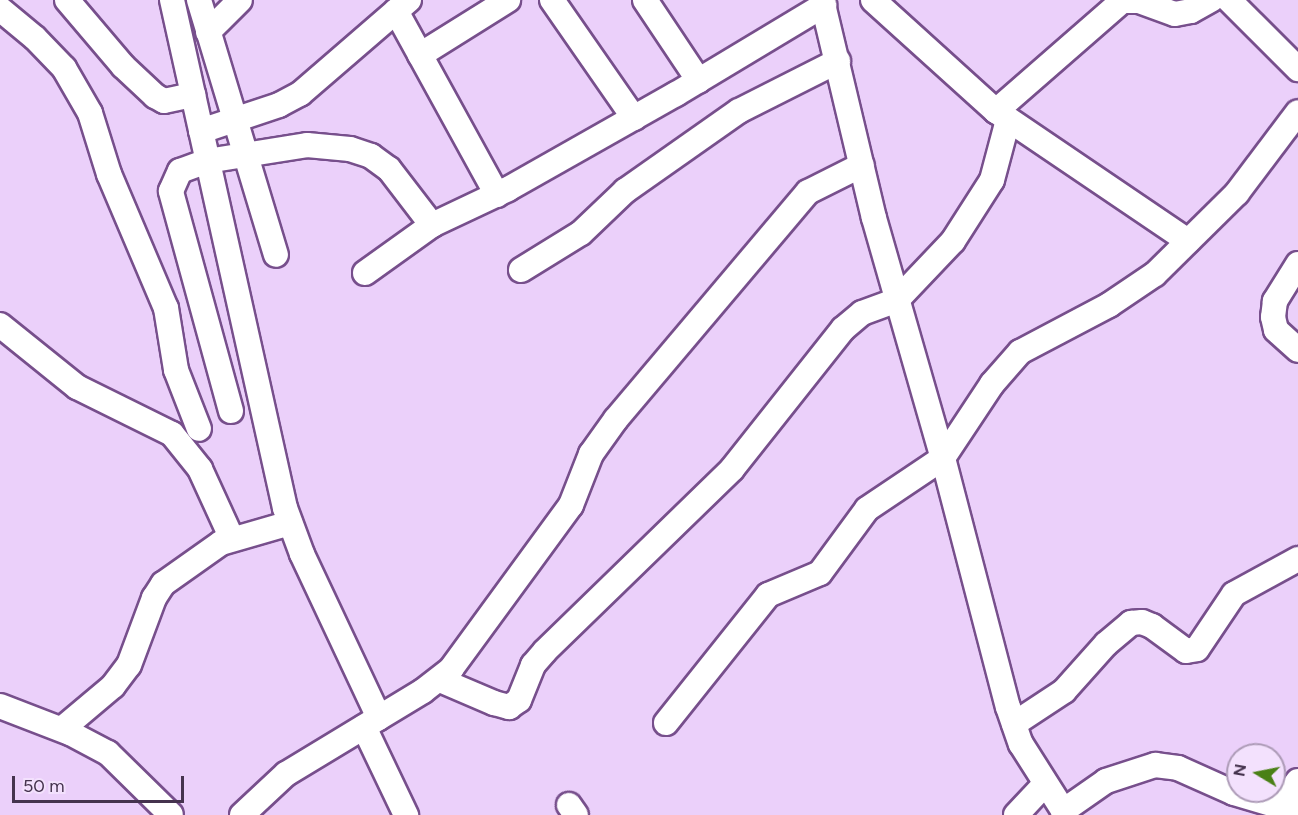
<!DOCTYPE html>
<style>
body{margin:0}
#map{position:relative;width:1298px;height:815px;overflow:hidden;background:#ebd0fa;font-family:Figtree,sans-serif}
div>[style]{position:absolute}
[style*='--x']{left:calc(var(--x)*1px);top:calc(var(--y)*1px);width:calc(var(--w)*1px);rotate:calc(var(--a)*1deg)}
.roads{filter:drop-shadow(2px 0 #774f8c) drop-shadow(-2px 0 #774f8c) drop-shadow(0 2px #774f8c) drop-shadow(0 -2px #774f8c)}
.minor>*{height:24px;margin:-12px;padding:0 12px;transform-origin:12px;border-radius:12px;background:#fff}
span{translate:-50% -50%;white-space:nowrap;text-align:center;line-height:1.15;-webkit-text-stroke:6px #f3e1fd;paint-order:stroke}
.north{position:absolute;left:1226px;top:743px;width:60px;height:60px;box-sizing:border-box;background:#f3e1fd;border:2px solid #ad9bb7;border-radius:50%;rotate:280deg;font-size:16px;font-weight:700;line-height:24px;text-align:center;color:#45334e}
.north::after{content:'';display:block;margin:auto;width:21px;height:27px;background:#4a8016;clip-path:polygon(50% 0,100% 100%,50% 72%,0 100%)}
.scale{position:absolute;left:12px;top:776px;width:172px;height:27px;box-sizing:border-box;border:3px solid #45334e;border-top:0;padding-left:8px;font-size:18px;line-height:21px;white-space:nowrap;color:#45334e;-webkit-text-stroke:4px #f3e1fd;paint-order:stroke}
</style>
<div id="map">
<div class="roads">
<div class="minor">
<i style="--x:67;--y:0;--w:87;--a:49.7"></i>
<i style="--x:123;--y:66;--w:44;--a:43.2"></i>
<i style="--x:155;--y:96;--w:10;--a:29"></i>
<i style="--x:164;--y:101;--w:30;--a:-12"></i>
<i style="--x:172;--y:0;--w:520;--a:77.46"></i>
<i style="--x:285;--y:508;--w:49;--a:69.7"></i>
<i style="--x:302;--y:554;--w:181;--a:64.8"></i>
<i style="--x:199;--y:0;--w:266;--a:73.2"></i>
<i style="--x:552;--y:0;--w:144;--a:55.2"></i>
<i style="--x:645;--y:0;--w:97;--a:56.3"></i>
<i style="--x:822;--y:0;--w:224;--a:76.6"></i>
<i style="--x:874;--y:218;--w:250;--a:74"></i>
<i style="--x:943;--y:458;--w:257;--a:75.4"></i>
<i style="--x:1008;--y:707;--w:39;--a:71"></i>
<i style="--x:1021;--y:744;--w:84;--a:57.6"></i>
<i style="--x:873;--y:0;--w:166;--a:42.1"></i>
<i style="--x:996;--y:111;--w:232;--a:34.1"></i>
<i style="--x:1229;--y:0;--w:98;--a:45"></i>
<i style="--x:0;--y:9;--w:45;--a:39.6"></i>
<i style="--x:35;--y:38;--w:42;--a:46"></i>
<i style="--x:64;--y:68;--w:52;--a:60"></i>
<i style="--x:90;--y:113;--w:64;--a:72.7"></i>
<i style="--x:109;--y:174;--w:146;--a:67"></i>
<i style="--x:166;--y:308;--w:63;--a:80.8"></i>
<i style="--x:176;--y:370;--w:63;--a:68.7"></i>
<i style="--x:396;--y:11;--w:210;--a:61.2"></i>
<i style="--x:208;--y:32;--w:45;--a:-45"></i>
<i style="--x:420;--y:55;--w:104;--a:-32"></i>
<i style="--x:996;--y:111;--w:167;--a:-41.1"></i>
<i style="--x:1122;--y:1;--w:17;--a:0"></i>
<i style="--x:1139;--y:1;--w:38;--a:20"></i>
<i style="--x:1175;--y:14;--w:16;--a:-11"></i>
<i style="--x:1191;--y:11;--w:23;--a:-29"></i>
<i style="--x:201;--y:131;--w:82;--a:-18.4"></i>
<i style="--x:279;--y:105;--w:24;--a:-28"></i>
<i style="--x:300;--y:94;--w:144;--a:-40.8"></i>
<i style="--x:1298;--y:264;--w:44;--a:121.9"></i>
<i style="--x:1275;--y:301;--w:16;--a:97"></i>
<i style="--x:1273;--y:317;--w:13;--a:77"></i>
<i style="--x:1276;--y:330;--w:30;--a:42"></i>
<i style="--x:521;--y:270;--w:70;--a:-31.7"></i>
<i style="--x:581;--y:233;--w:61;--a:-43.7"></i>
<i style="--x:625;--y:191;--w:139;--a:-35.1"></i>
<i style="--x:739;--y:111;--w:111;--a:-26.8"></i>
<i style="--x:365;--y:273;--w:82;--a:-35.6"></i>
<i style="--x:432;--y:225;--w:84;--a:-25.3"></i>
<i style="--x:508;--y:189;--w:193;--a:-29.5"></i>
<i style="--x:676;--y:94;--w:173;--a:-31"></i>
<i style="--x:0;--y:325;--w:99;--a:38.8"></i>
<i style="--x:77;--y:387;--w:106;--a:26.3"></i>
<i style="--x:172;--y:434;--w:45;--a:51.3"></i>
<i style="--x:200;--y:469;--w:77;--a:65.4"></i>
<i style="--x:231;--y:411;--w:228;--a:-105.3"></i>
<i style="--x:171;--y:191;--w:22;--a:-66"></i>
<i style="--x:180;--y:171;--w:29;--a:-20"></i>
<i style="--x:207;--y:161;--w:101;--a:-9.1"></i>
<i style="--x:307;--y:145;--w:43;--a:5.3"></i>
<i style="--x:350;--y:149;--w:22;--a:18"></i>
<i style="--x:371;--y:156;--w:22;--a:36"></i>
<i style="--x:389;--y:169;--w:71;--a:52.5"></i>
<i style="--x:440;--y:680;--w:59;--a:23.1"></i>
<i style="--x:494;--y:703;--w:16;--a:15"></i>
<i style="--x:509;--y:707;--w:12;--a:-35"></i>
<i style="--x:519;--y:700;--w:38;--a:-68"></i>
<i style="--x:533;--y:665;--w:18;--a:-49"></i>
<i style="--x:545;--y:651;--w:261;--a:-44.2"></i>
<i style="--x:732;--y:469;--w:179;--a:-51.6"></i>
<i style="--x:843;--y:329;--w:25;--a:-40"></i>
<i style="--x:862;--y:313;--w:37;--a:-20"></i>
<i style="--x:897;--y:300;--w:81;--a:-46.5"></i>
<i style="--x:953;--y:241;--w:72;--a:-57.4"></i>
<i style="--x:992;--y:180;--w:62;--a:-75.1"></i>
<i style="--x:0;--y:706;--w:75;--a:21.1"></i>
<i style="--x:70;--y:733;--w:43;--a:27.8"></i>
<i style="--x:108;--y:753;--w:88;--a:44.5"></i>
<i style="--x:666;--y:723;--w:164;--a:-51.4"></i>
<i style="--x:768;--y:595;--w:56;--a:-22.9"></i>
<i style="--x:820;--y:573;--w:79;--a:-53.7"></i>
<i style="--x:867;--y:509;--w:92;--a:-33.9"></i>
<i style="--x:943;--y:458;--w:89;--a:-56.5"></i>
<i style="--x:992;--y:384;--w:43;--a:-48.8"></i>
<i style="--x:1020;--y:352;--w:101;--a:-27.8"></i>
<i style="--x:1109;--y:305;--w:55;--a:-34"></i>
<i style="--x:1155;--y:274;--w:115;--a:-44.6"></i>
<i style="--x:1237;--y:193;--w:101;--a:-53"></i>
<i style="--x:1014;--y:724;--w:60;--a:-33.4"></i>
<i style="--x:1064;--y:691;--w:63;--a:-48.2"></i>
<i style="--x:1106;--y:644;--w:33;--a:-40"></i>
<i style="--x:1131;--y:623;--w:11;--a:-5"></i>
<i style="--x:1142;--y:622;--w:11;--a:22"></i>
<i style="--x:1152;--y:626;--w:42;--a:36.3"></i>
<i style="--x:1186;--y:651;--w:11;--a:-10"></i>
<i style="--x:1197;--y:649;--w:66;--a:-56.1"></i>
<i style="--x:1234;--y:594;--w:73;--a:-28.7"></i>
<i style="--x:364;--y:727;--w:98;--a:64.5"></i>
<i style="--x:62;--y:729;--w:67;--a:-40.1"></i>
<i style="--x:113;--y:686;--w:26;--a:-53"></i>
<i style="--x:129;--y:665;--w:72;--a:-69.5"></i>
<i style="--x:154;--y:598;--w:17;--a:-57"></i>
<i style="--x:163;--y:584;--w:71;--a:-35.3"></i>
<i style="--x:221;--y:543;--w:72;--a:-16.2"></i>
<i style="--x:569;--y:805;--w:12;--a:55"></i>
<i style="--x:1279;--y:807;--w:32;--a:-54"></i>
<i style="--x:1063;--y:811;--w:52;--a:-34.9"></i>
<i style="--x:1106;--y:781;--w:52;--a:-18.1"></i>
<i style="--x:1155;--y:765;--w:23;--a:7"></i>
<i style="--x:1178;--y:768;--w:61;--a:24.1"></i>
<i style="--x:1234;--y:793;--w:67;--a:16.5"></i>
<i style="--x:242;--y:815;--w:60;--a:-43"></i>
<i style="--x:286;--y:774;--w:160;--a:-31.2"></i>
<i style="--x:423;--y:691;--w:36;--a:-38"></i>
<i style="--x:451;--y:669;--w:203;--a:-53.8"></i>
<i style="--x:571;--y:505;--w:55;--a:-68.6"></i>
<i style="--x:591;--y:454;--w:43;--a:-54.5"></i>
<i style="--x:616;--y:419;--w:297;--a:-49.8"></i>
<i style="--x:808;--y:192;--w:60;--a:-26.6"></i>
<i style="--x:1016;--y:815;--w:42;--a:-46.9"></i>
</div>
</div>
<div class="north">N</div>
<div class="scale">50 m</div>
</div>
